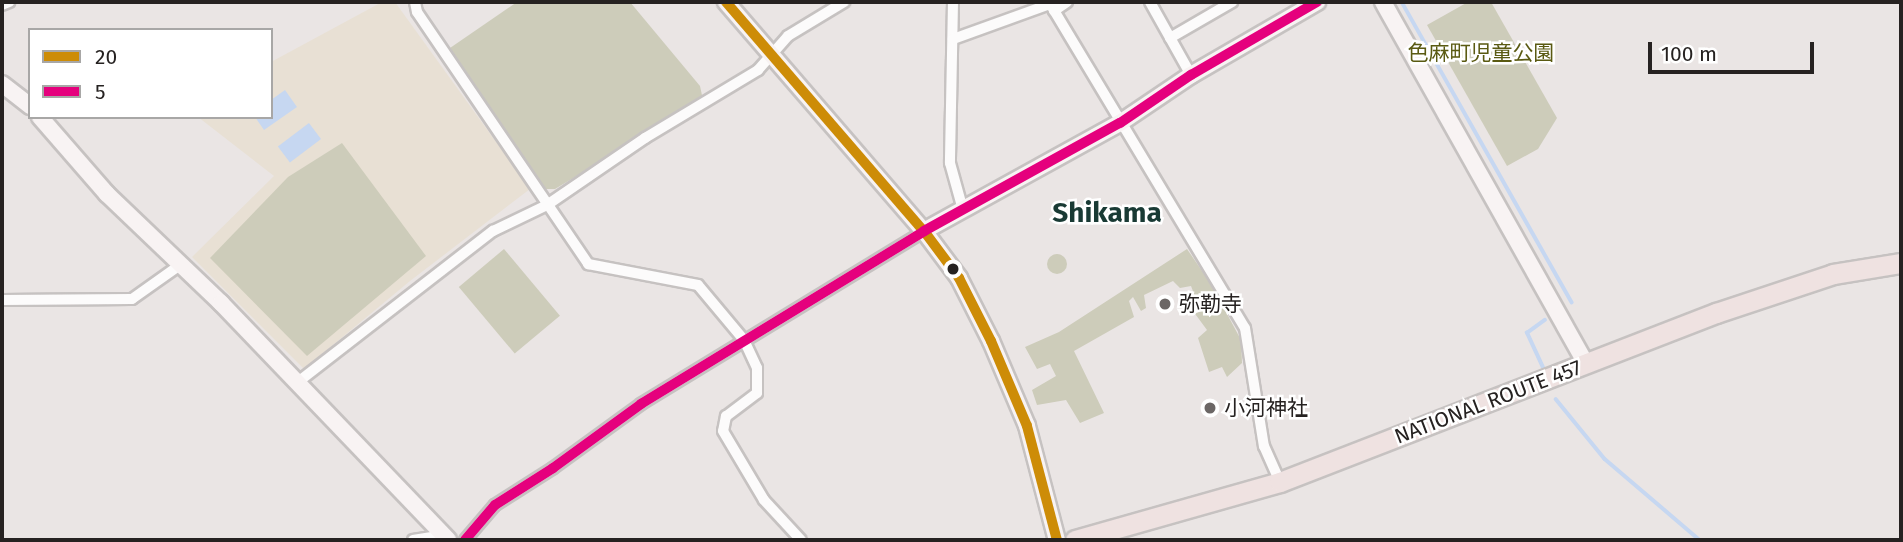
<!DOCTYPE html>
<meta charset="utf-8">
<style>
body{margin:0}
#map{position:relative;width:1903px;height:542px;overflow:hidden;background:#eae5e4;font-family:"Fira Sans","Noto Sans JP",sans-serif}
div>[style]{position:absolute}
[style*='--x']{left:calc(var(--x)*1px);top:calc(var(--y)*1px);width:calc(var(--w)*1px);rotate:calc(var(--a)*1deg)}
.education>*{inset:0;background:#e8e0d4}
.green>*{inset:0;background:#cdccba;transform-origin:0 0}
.round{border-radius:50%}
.water>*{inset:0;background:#c6d7f1;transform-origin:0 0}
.stream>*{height:3.5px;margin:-1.75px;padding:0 1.75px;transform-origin:1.75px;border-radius:1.75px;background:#c6d7f1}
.roads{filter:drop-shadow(2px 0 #c6c2c1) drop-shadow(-2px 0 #c6c2c1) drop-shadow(0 2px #c6c2c1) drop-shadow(0 -2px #c6c2c1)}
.street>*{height:10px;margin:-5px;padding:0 5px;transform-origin:5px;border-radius:5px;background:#fcfbfb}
.secondary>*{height:16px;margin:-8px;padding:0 8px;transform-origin:8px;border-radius:8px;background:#f8f3f3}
.highway>*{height:19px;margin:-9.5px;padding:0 9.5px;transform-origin:9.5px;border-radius:9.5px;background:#efe2e1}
.bus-1>*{height:10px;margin:-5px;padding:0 5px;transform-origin:5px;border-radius:5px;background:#cd8c07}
.bus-2>*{height:10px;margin:-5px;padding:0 5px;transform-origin:5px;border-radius:5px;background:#e5007d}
.dots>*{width:19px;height:19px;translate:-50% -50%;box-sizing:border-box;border:4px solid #fff;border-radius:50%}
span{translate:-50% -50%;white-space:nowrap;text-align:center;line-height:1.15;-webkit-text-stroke:5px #fff;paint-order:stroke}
.park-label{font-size:21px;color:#5a5a12}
.poi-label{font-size:21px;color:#262221}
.left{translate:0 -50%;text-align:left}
.street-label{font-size:21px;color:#262221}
.district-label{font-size:28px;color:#193a34;font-weight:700}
.frame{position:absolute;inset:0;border:4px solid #262221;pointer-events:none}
.legend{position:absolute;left:28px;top:28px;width:245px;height:91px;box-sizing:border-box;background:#fff;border:2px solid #a8a7a6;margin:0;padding:9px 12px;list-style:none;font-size:21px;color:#262221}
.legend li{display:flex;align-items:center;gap:14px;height:35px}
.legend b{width:35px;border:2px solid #a8a7a6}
.scale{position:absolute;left:1648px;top:42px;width:166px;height:32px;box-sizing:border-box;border:4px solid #262221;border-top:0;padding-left:9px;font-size:21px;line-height:24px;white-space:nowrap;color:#262221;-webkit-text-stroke:5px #fff;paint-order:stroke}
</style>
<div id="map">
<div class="education">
<i style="clip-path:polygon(382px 2px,395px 2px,530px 189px,410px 281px,304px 369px,192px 257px,274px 176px,198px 117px,271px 117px,271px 62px)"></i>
</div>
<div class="green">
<i style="clip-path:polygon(517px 2px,630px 2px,700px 86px,703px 100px,555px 189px,545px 189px,450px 48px)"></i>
<i style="clip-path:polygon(1468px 2px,1491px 2px,1557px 118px,1538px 149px,1507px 166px,1427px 25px)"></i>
<i style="clip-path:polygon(342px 143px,426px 256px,307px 356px,210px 258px,288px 177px)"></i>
<i style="left:504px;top:249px;width:87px;height:59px;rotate:50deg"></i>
<i style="clip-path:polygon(1187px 249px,1211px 284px,1241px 340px,1242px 363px,1227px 377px,1222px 367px,1209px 372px,1198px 338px,1207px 330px,1190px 307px,1196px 299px,1191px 286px,1180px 288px,1173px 281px,1144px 295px,1146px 308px,1141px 311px,1133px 297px,1129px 301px,1134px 317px,1074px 351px,1104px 413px,1080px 423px,1066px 400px,1037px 405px,1032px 390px,1056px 376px,1050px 364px,1037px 369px,1025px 347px,1059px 332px)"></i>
<i class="round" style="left:1047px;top:254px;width:20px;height:20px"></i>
</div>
<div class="water">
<i style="clip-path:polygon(285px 90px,297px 107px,264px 130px,255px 117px,271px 117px,271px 100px)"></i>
<i style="left:309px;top:123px;width:20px;height:39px;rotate:53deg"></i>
</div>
<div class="stream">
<i style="--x:1402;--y:2;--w:345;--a:60.5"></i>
<i style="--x:1545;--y:372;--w:43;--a:-114.8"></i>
<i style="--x:1527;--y:333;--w:22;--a:-36"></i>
<i style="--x:1556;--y:399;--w:77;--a:50.8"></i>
<i style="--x:1605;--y:459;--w:125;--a:40.5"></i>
</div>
<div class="roads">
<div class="street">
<i style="--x:415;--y:2;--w:10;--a:79"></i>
<i style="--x:417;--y:12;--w:305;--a:55.8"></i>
<i style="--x:588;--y:264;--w:112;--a:10.8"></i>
<i style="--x:698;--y:285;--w:72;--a:50.1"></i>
<i style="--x:744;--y:340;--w:31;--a:65"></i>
<i style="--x:757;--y:368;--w:25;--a:90"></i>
<i style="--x:757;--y:393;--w:39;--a:143"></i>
<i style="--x:726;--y:416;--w:15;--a:101"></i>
<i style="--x:723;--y:431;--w:80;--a:59.3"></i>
<i style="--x:764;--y:500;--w:54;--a:47.2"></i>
<i style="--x:953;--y:2;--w:161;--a:91.1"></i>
<i style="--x:950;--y:163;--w:49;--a:74.5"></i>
<i style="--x:1049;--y:2;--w:380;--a:59"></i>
<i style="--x:1245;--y:328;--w:120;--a:80.9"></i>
<i style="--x:1264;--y:446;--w:39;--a:66"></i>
<i style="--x:1150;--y:2;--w:84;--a:60.7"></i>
<i style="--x:2;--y:5;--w:8;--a:-23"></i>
<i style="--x:1054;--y:11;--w:16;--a:-35"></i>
<i style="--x:1170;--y:38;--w:72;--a:-30.1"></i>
<i style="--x:953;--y:39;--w:103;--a:-19.8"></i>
<i style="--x:2;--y:300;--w:130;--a:-0.4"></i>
<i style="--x:132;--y:299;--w:59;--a:-35.3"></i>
<i style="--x:298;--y:382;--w:247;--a:-37.8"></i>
<i style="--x:493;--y:231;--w:60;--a:-25.7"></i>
<i style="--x:547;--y:205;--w:119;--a:-34.4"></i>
<i style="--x:645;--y:138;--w:132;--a:-31"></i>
<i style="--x:758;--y:70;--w:45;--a:-48.6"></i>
<i style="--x:788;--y:36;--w:66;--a:-31.3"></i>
<i style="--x:413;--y:540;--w:30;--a:-9"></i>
<i style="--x:465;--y:540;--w:46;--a:-49.4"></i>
<i style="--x:495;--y:505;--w:69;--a:-32.5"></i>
<i style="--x:553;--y:468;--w:109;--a:-36"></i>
<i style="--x:641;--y:404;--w:332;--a:-31.4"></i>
</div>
<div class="secondary">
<i style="--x:726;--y:2;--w:303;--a:49.2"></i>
<i style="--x:924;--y:231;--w:59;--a:53.3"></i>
<i style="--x:959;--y:278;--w:71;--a:63.1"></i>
<i style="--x:991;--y:341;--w:92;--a:67"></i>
<i style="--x:1027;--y:426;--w:118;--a:75.3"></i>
<i style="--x:1383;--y:2;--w:415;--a:60.7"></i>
<i style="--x:2;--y:84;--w:36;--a:38"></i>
<i style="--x:40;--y:117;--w:102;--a:49"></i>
<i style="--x:107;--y:194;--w:158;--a:43.7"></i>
<i style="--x:221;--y:303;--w:328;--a:46.2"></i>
<i style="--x:924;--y:231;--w:224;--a:-28.9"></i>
<i style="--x:1120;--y:123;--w:86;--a:-34.1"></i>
<i style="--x:1191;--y:75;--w:146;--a:-30.1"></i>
</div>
<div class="highway">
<i style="--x:1075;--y:540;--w:213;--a:-15.8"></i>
<i style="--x:1280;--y:482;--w:468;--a:-21.2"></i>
<i style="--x:1716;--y:313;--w:123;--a:-18.4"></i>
<i style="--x:1833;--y:274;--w:69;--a:-9.2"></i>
</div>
</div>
<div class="bus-1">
<i style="--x:726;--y:2;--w:303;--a:49.2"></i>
<i style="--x:924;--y:231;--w:59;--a:53.3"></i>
<i style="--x:959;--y:278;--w:71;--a:63.1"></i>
<i style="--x:991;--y:341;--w:92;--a:67"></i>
<i style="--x:1027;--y:426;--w:118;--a:75.3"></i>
</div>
<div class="bus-2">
<i style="--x:465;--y:540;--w:46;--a:-49.4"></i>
<i style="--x:495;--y:505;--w:69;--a:-32.5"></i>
<i style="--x:553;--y:468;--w:109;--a:-36"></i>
<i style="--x:641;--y:404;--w:332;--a:-31.4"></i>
<i style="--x:924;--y:231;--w:224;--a:-28.9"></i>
<i style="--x:1120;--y:123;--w:86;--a:-34.1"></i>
<i style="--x:1191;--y:75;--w:146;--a:-30.1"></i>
</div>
<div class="dots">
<i style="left:953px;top:269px;background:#262221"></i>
<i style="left:1165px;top:304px;background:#6b6665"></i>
<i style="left:1210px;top:408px;background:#6b6665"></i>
</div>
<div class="park-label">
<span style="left:1481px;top:53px">色麻町児童公園</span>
</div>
<div class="poi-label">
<span class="left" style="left:1179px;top:304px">弥勒寺</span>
<span class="left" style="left:1224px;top:408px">小河神社</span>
</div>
<div class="street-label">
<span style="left:1488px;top:402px;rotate:-21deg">NATIONAL ROUTE 457</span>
</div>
<div class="district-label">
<span style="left:1107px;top:213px">Shikama</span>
</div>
<div class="frame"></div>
<ul class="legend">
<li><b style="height:9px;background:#cd8c07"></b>20</li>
<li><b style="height:9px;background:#e5007d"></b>5</li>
</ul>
<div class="scale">100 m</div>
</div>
